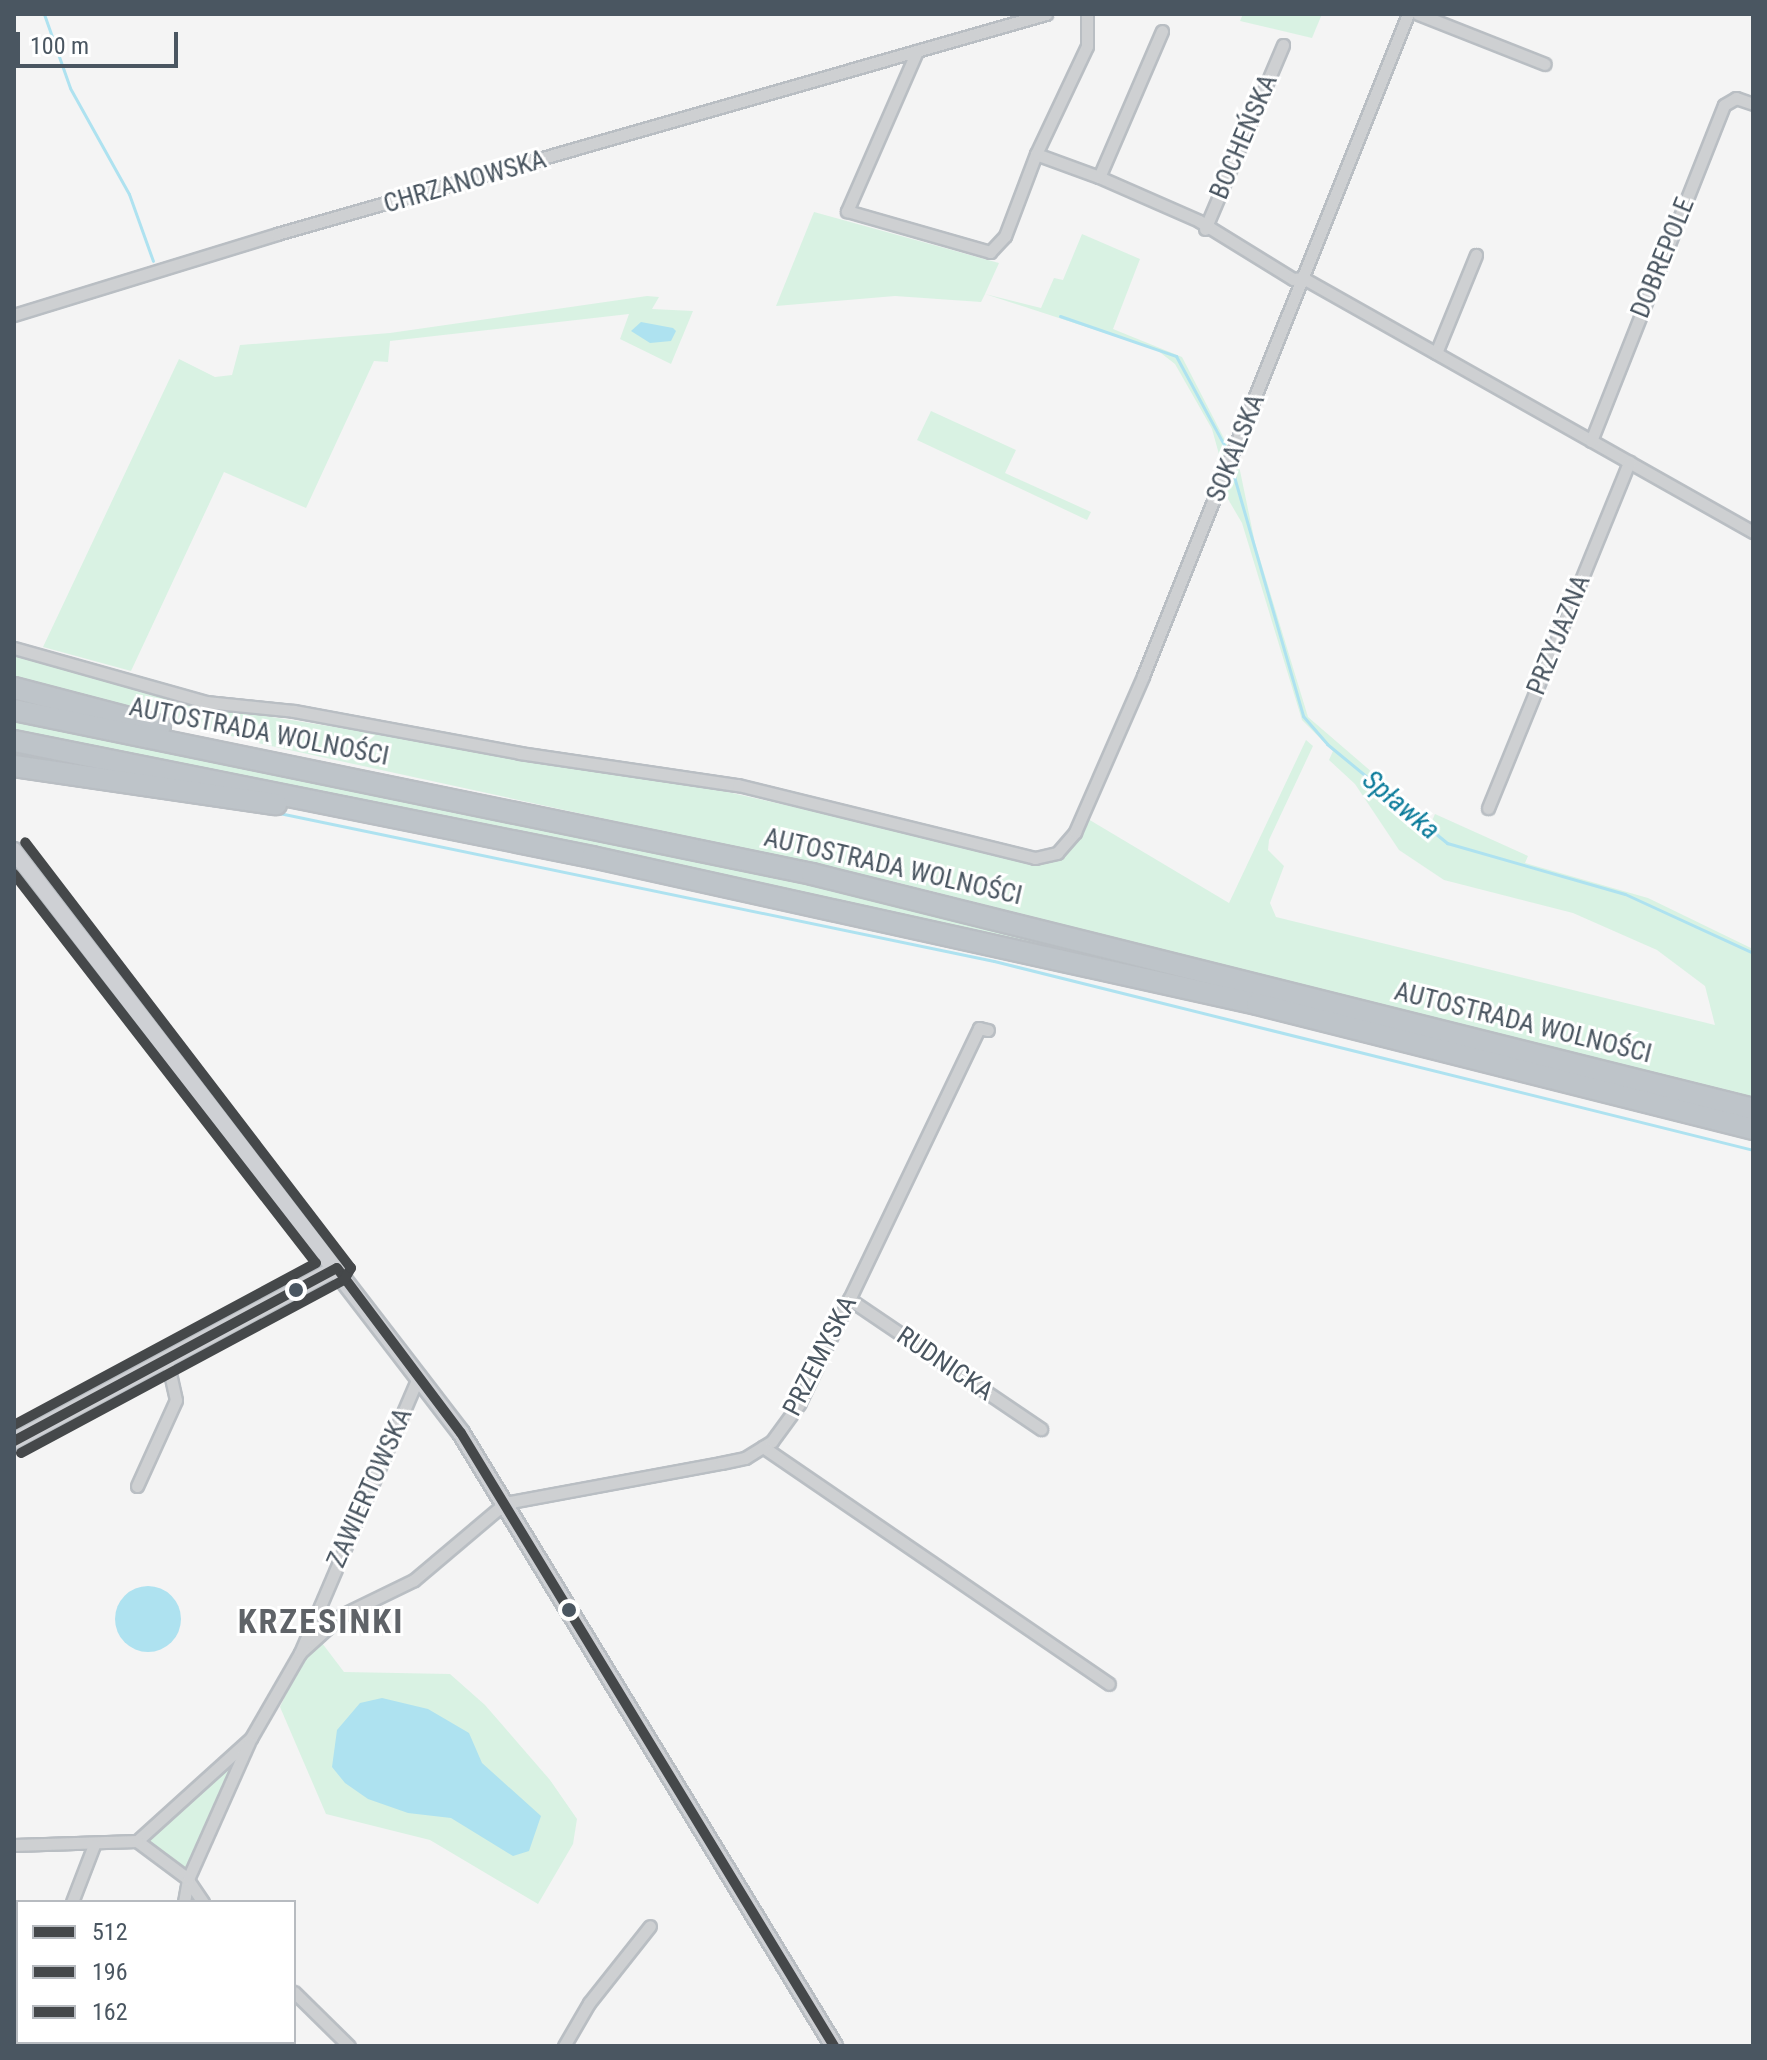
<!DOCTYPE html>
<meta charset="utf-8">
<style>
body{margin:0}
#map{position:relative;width:1767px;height:2060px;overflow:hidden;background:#f4f4f4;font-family:"Roboto Condensed",sans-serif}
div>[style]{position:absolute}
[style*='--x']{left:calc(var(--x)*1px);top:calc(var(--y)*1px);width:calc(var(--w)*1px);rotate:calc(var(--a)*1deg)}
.green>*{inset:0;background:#d9f2e3}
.water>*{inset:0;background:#aee2f0}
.round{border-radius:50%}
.stream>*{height:3px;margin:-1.5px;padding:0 1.5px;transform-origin:1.5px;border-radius:1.5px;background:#aee2f0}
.roads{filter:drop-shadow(2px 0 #b9bec3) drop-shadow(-2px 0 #b9bec3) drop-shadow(0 2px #b9bec3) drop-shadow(0 -2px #b9bec3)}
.street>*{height:11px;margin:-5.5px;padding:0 5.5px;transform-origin:5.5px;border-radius:5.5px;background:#ced0d2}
.secondary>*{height:16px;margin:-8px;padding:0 8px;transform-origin:8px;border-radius:8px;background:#ced0d4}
.highway>*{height:20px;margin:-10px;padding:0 10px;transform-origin:10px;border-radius:10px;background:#bec4c9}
.bus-1>*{height:10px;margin:-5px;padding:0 5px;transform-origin:5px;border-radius:5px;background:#45484a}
.bus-2>*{height:10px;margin:-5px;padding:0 5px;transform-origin:5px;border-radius:5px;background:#45484a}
.bus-3>*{height:10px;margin:-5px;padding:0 5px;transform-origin:5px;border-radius:5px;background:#45484a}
.dots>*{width:22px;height:22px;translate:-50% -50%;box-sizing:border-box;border:4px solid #fff;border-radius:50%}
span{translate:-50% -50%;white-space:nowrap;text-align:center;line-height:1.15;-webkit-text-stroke:6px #fff;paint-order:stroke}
.street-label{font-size:26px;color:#4a5661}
.water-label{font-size:28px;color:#0c7c9b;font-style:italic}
.district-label{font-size:34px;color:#5f6368;font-weight:700;letter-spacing:2px}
.frame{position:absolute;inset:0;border:16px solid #4a5661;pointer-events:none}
.legend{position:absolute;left:16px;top:1900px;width:280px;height:144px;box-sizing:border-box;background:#fff;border:2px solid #b7bbc0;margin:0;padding:10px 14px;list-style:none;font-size:24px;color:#4a5661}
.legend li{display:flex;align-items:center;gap:16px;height:40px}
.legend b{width:40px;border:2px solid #b7bbc0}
.scale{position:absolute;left:16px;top:32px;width:162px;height:36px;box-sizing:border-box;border:4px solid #4a5661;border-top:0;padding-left:10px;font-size:24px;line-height:28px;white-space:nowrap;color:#4a5661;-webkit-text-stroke:6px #fff;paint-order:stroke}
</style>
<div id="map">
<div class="green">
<i style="clip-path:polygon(1243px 14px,1322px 14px,1312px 38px,1240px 21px)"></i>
<i style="clip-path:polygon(814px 212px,999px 263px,985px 294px,1041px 308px,1054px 278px,1063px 280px,1082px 234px,1140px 259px,1113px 329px,1182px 357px,1230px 450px,1217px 476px,1220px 458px,1212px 429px,1175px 364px,1157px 350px,985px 294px,981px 302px,895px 296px,776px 306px)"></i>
<i style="clip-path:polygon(647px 296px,659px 297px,652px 309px,693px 311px,671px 364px,620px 339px,629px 314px,390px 341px,388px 362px,374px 361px,306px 508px,224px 472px,131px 671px,43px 647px,179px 359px,215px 377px,232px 375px,240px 345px,390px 333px)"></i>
<i style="clip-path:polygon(931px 411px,1016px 450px,1005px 473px,1091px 512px,1087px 520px,917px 440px)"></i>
<i style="clip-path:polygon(1238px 461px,1255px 543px,1308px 717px,1431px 823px,1435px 814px,1528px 856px,1525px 863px,1648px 898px,1753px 949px,1753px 1098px,899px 883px,262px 744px,14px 678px,14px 654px,215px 708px,688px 783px,1038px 862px,1066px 852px,1088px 819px,1229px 903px,1306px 740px,1313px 746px,1269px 840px,1268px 850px,1284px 866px,1270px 903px,1276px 917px,1715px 1025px,1705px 986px,1657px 950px,1573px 913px,1444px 880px,1399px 850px,1355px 784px,1329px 760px,1333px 751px,1302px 720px,1242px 523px,1225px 494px)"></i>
<i style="clip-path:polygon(14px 717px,657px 846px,1753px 1116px,1753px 1122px,14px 733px)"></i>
<i style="clip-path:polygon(322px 1643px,344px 1672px,450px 1674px,485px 1705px,550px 1780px,577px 1819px,573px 1844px,538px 1904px,430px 1840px,326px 1814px,280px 1707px,306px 1653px)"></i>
<i style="clip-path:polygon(240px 1755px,186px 1872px,147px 1845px,148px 1833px)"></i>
</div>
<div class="water">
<i style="clip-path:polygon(641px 322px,673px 328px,676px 331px,671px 341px,650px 343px,631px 331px)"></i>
<i class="round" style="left:115px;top:1586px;width:66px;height:66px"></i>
<i style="clip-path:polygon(382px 1698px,428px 1709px,469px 1733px,482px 1763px,541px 1816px,529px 1851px,513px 1856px,451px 1818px,408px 1813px,368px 1799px,345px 1783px,332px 1767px,337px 1730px,360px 1703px)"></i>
</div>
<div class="stream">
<i style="--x:44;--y:14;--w:78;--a:70.6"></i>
<i style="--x:70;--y:88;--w:121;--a:60.9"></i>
<i style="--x:129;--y:194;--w:71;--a:70.3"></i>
<i style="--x:1060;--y:316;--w:123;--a:19"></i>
<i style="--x:1176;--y:356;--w:109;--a:61.6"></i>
<i style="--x:1233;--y:473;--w:253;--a:73.9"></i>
<i style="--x:1303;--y:716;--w:37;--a:49"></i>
<i style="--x:1327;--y:744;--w:156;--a:39.5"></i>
<i style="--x:1447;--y:843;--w:185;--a:16"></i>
<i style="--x:1625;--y:894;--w:141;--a:24.7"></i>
<i style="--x:22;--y:777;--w:216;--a:8.2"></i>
<i style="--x:279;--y:813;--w:730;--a:11.69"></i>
<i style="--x:994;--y:961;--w:782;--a:13.98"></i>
</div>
<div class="roads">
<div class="street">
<i style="--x:1418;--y:14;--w:136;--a:21.5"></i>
<i style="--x:1162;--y:31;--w:159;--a:113.3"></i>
<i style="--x:1099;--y:177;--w:109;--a:23.7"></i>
<i style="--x:1199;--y:221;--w:110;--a:31.7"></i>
<i style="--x:1293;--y:279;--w:10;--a:-6"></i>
<i style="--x:1303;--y:278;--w:517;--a:29.44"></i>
<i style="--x:917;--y:51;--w:175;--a:113.6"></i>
<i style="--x:847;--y:211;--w:149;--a:16"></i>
<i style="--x:990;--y:252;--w:22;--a:-47"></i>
<i style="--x:1005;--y:236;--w:88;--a:-69.3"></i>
<i style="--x:1036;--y:154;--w:67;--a:20.1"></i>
<i style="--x:1036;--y:154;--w:119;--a:-64.7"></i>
<i style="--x:1087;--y:46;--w:32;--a:-90"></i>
<i style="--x:1205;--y:229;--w:200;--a:-67"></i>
<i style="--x:14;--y:315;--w:275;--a:-17.1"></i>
<i style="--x:277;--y:234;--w:800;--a:-15.97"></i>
<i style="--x:1436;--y:353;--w:106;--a:-67.8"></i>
<i style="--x:1591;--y:441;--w:361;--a:-68.4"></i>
<i style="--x:1724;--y:105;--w:14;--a:-30"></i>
<i style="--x:1736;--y:98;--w:18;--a:19"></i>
<i style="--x:14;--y:648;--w:199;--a:15.7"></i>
<i style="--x:206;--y:702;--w:88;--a:5.8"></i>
<i style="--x:294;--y:711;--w:230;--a:10.5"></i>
<i style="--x:520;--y:753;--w:220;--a:8.4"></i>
<i style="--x:738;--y:785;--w:306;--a:13.8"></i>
<i style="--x:1035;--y:858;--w:23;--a:-13"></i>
<i style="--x:1057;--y:853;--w:28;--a:-49"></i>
<i style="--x:1075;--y:832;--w:170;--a:-66.4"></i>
<i style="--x:1143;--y:676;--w:713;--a:-68.18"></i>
<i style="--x:1488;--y:808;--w:374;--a:-67.8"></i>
<i style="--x:849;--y:1299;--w:232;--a:34.1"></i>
<i style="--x:763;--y:1447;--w:419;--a:34.4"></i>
<i style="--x:137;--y:1486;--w:94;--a:-65.6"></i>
<i style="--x:176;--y:1400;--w:41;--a:-102.7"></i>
<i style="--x:300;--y:1653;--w:57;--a:-42.1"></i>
<i style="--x:342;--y:1615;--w:80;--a:-25.9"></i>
<i style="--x:414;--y:1580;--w:119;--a:-40.2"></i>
<i style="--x:505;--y:1503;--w:220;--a:-10.5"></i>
<i style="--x:721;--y:1463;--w:25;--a:-12"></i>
<i style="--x:745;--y:1458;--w:32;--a:-32"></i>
<i style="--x:772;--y:1441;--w:46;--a:-53.9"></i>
<i style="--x:799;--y:1404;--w:417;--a:-64.4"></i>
<i style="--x:979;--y:1028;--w:9;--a:13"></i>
<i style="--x:137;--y:1841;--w:154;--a:-42.1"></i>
<i style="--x:251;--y:1738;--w:98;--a:-60"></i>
<i style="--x:300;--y:1653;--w:302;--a:-66.8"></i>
<i style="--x:137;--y:1841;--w:64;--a:36.7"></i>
<i style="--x:14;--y:1845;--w:123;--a:-1.9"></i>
<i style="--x:188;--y:1880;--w:27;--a:56"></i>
<i style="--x:72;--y:1902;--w:61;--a:-68.9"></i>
<i style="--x:184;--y:1902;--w:23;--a:-80"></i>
<i style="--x:188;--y:1879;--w:150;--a:-66"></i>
<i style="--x:294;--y:1992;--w:77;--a:44.5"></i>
<i style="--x:14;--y:2037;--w:10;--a:-66"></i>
<i style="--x:159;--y:2046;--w:4;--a:-76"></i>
<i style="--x:564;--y:2046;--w:50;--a:-59.8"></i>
<i style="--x:589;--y:2003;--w:98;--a:-51.6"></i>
</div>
<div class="secondary">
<i style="--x:14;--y:851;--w:734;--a:52.47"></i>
<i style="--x:461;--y:1433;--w:718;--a:58.68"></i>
<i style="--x:14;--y:1441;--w:366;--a:-28.2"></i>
</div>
<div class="highway">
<i style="--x:14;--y:688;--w:151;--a:14.6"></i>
<i style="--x:14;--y:710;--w:815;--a:11.61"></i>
<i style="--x:812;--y:874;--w:970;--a:14.02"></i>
<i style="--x:14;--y:741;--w:590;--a:11.35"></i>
<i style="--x:592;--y:857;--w:681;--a:12.46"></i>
<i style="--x:1257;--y:1004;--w:512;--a:14.14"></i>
<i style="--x:14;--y:766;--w:265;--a:8.3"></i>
</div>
</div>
<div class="bus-1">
<i style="--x:337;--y:1268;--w:206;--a:53.1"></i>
<i style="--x:461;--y:1433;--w:718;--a:58.68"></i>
<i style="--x:14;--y:1441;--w:366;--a:-28.2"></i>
</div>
<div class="bus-2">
<i style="--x:14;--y:874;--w:492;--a:52.2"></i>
<i style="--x:316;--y:1263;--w:343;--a:151.8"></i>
</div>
<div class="bus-3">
<i style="--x:21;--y:1453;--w:366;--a:-28.2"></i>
<i style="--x:344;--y:1280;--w:14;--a:-60"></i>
<i style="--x:351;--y:1268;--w:536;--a:-127.43"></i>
</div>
<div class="dots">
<i style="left:296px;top:1290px;background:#4a5661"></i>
<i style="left:569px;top:1610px;background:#4a5661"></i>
</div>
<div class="street-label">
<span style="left:1244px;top:137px;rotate:-67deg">BOCHEŃSKA</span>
<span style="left:465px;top:182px;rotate:-16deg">CHRZANOWSKA</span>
<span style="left:1663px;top:258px;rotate:-68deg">DOBREPOLE</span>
<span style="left:1236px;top:448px;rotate:-68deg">SOKALSKA</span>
<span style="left:1559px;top:635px;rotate:-68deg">PRZYJAZNA</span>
<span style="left:259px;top:732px;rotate:11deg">AUTOSTRADA WOLNOŚCI</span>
<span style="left:893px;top:867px;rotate:13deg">AUTOSTRADA WOLNOŚCI</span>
<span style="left:1523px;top:1023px;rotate:14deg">AUTOSTRADA WOLNOŚCI</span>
<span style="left:820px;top:1356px;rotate:-63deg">PRZEMYSKA</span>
<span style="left:945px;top:1364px;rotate:34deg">RUDNICKA</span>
<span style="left:370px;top:1488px;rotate:-66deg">ZAWIERTOWSKA</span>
</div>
<div class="water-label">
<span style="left:1401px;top:805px;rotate:40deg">Spławka</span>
</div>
<div class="district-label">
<span style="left:321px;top:1622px">KRZESINKI</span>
</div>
<div class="frame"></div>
<ul class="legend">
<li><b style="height:10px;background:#45484a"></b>512</li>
<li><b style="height:10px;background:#45484a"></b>196</li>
<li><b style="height:10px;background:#45484a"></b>162</li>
</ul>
<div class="scale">100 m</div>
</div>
